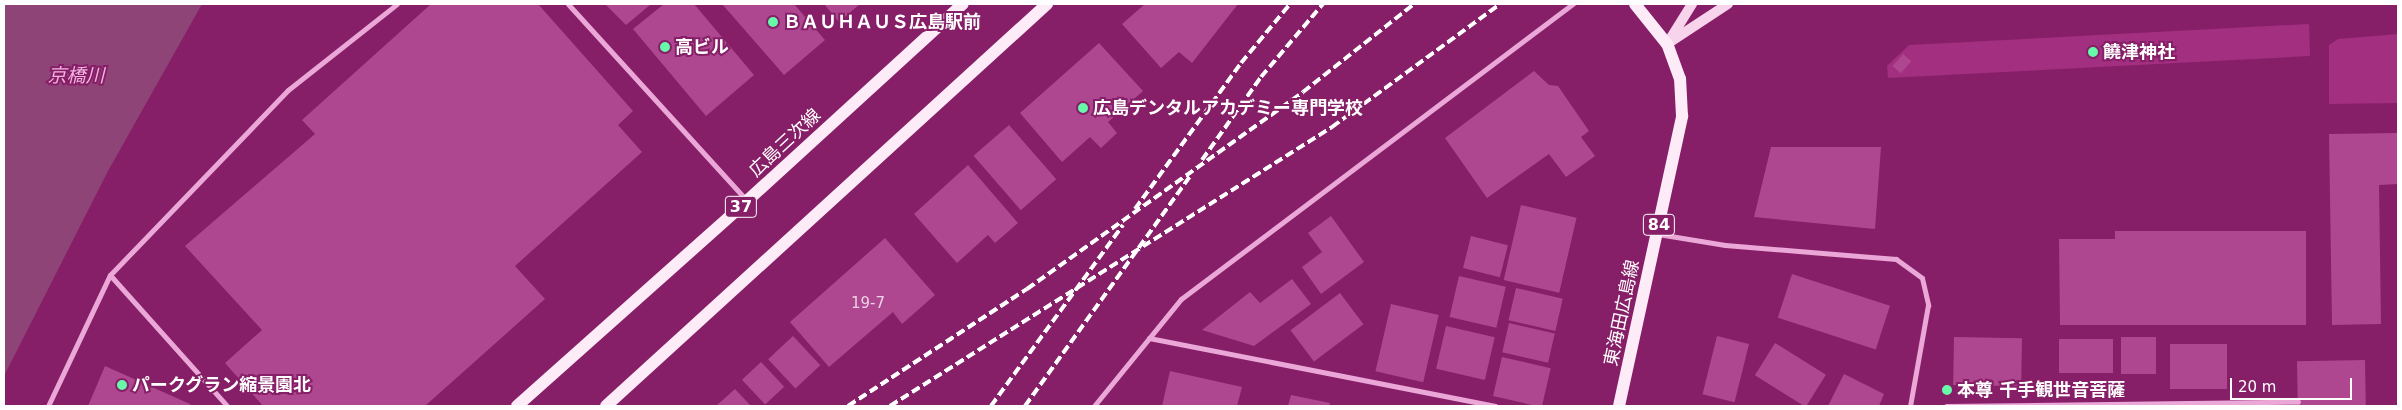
<!DOCTYPE html>
<meta charset="utf-8">
<style>
body{margin:0}
#map{position:relative;width:2402px;height:410px;overflow:hidden;background:#861f67;font-family:"DejaVu Sans","Noto Sans JP",sans-serif}
div>[style]{position:absolute}
[style*='--x']{left:calc(var(--x)*1px);top:calc(var(--y)*1px);width:calc(var(--w)*1px);rotate:calc(var(--a)*1deg)}
.green>*{inset:0;background:#a22f80}
.water>*{inset:0;background:#8f4478}
.building>*{inset:0;background:#ae4790;transform-origin:0 0}
.street>*{height:5px;margin:-2.5px;padding:0 2.5px;transform-origin:2.5px;border-radius:2.5px;background:#eaa7d7}
.secondary>*{height:10px;margin:-5px;padding:0 5px;transform-origin:5px;border-radius:5px;background:#f8d3ec}
.primary>*{height:12px;margin:-6px;padding:0 6px;transform-origin:6px;border-radius:6px;background:#feebf8}
.rail>*{height:4px;margin-top:-2px;transform-origin:0;background:repeating-linear-gradient(90deg,#fff 0 9px,transparent 0 13px)}
.dots>*{width:14px;height:14px;translate:-50% -50%;box-sizing:border-box;border:2px solid #861f67;border-radius:50%}
span{translate:-50% -50%;white-space:nowrap;text-align:center;line-height:1.15;-webkit-text-stroke:4px #861f67;paint-order:stroke}
.number-label{font-size:15px;color:#ebd1e3}
.number-label span{-webkit-text-stroke-width:0}
.shield-label span{padding:1px 4px;background:#861f67;border:1px solid;border-radius:4px;-webkit-text-stroke-width:0}
.shield-label{font-size:16px;color:#fff;font-weight:700}
.poi-label{font-size:18px;color:#fff;font-weight:700}
.left{translate:0 -50%;text-align:left}
.street-label{font-size:18px;color:#fff}
.water-label{font-size:19px;color:#f2b3e0;font-style:italic}
.frame{position:absolute;inset:0;border:5px solid #fff;pointer-events:none}
.scale{position:absolute;left:2230px;top:378px;width:122px;height:22px;box-sizing:border-box;border:2px solid #fff;border-top:0;padding-left:6px;font-size:15px;line-height:18px;white-space:nowrap;color:#fff;-webkit-text-stroke:4px #861f67;paint-order:stroke}
</style>
<div id="map">
<div class="green">
<i style="clip-path:polygon(2309px 24px,2310px 56px,1888px 78px,1887px 66px,1909px 45px)"></i>
<i style="clip-path:polygon(2398px 34px,2398px 103px,2329px 104px,2329px 45px,2338px 39px)"></i>
</div>
<div class="water">
<i style="clip-path:polygon(4px 4px,202px 4px,108px 171px,4px 376px)"></i>
</div>
<div class="building">
<i style="clip-path:polygon(431px 4px,538px 4px,633px 111px,618px 125px,642px 152px,515px 266px,545px 299px,425px 406px,263px 406px,225px 363px,262px 330px,185px 246px,315px 134px,302px 120px)"></i>
<i style="clip-path:polygon(605px 4px,649px 4px,650px 5px,626px 25px)"></i>
<i style="clip-path:polygon(664px 4px,694px 4px,754px 75px,706px 116px,633px 29px)"></i>
<i style="clip-path:polygon(722px 4px,794px 4px,825px 40px,784px 75px)"></i>
<i style="clip-path:polygon(824px 4px,860px 4px,839px 22px)"></i>
<i style="clip-path:polygon(1145px 4px,1238px 4px,1192px 63px,1179px 52px,1161px 68px,1122px 24px)"></i>
<i style="clip-path:polygon(1099px 43px,1143px 91px,1108px 122px,1117px 133px,1101px 148px,1090px 137px,1062px 162px,1020px 113px)"></i>
<i style="left:1903px;top:54px;width:11px;height:16px;rotate:41deg"></i>
<i style="clip-path:polygon(1534px 71px,1549px 85px,1558px 86px,1589px 131px,1581px 137px,1595px 156px,1566px 177px,1549px 154px,1487px 198px,1445px 138px)"></i>
<i style="left:1009px;top:125px;width:72px;height:47px;rotate:49deg"></i>
<i style="clip-path:polygon(2398px 133px,2398px 184px,2379px 185px,2381px 324px,2332px 325px,2329px 134px)"></i>
<i style="clip-path:polygon(1771px 147px,1881px 147px,1875px 229px,1754px 217px)"></i>
<i style="clip-path:polygon(968px 165px,1018px 223px,995px 243px,988px 235px,957px 263px,914px 214px)"></i>
<i style="left:1521px;top:205px;width:57px;height:77px;rotate:13deg"></i>
<i style="clip-path:polygon(1331px 216px,1364px 262px,1321px 294px,1302px 267px,1322px 252px,1308px 233px)"></i>
<i style="clip-path:polygon(2115px 231px,2306px 231px,2306px 325px,2060px 325px,2059px 239px,2115px 239px)"></i>
<i style="left:1471px;top:236px;width:38px;height:33px;rotate:14deg"></i>
<i style="clip-path:polygon(885px 238px,935px 295px,902px 324px,893px 312px,829px 367px,790px 322px)"></i>
<i style="left:1792px;top:274px;width:103px;height:46px;rotate:18deg"></i>
<i style="left:1459px;top:276px;width:48px;height:42px;rotate:13deg"></i>
<i style="clip-path:polygon(1292px 279px,1311px 304px,1254px 346px,1202px 330px,1250px 292px,1260px 303px)"></i>
<i style="left:1516px;top:288px;width:48px;height:33px;rotate:13deg"></i>
<i style="left:1340px;top:293px;width:39px;height:62px;rotate:53deg"></i>
<i style="left:1391px;top:304px;width:49px;height:69px;rotate:13deg"></i>
<i style="left:1509px;top:323px;width:47px;height:30px;rotate:13deg"></i>
<i style="left:1446px;top:326px;width:50px;height:44px;rotate:13deg"></i>
<i style="left:793px;top:336px;width:40px;height:34px;rotate:47deg"></i>
<i style="left:1717px;top:336px;width:33px;height:60px;rotate:14deg"></i>
<i style="left:1954px;top:337px;width:68px;height:48px;rotate:1deg"></i>
<i style="left:2121px;top:337px;width:35px;height:37px"></i>
<i style="left:2059px;top:339px;width:54px;height:34px"></i>
<i style="left:1775px;top:343px;width:60px;height:38px;rotate:32deg"></i>
<i style="left:2170px;top:344px;width:57px;height:45px"></i>
<i style="left:1502px;top:357px;width:50px;height:40px;rotate:13deg"></i>
<i style="left:2365px;top:360px;width:46px;height:68px;rotate:89deg"></i>
<i style="left:761px;top:362px;width:34px;height:26px;rotate:47deg"></i>
<i style="clip-path:polygon(105px 366px,190px 404px,192px 406px,88px 406px)"></i>
<i style="clip-path:polygon(1170px 371px,1242px 387px,1237px 406px,1162px 406px)"></i>
<i style="clip-path:polygon(1844px 374px,1884px 394px,1879px 406px,1828px 406px)"></i>
<i style="clip-path:polygon(735px 389px,751px 406px,716px 406px)"></i>
<i style="clip-path:polygon(1291px 395px,1330px 403px,1329px 406px,1288px 406px)"></i>
</div>
<div class="street">
<i style="--x:568;--y:4;--w:266;--a:47.7"></i>
<i style="--x:1658;--y:234;--w:68;--a:9.3"></i>
<i style="--x:1725;--y:245;--w:172;--a:4.7"></i>
<i style="--x:1896;--y:259;--w:32;--a:36"></i>
<i style="--x:1922;--y:278;--w:28;--a:77"></i>
<i style="--x:1928;--y:305;--w:103;--a:100.1"></i>
<i style="--x:110;--y:275;--w:176;--a:48.2"></i>
<i style="--x:1149;--y:338;--w:353;--a:11.1"></i>
<i style="--x:48;--y:406;--w:145;--a:-64.7"></i>
<i style="--x:110;--y:275;--w:257;--a:-46.1"></i>
<i style="--x:288;--y:90;--w:139;--a:-38.3"></i>
<i style="--x:1094;--y:406;--w:138;--a:-50.9"></i>
<i style="--x:1181;--y:299;--w:491;--a:-37"></i>
<i style="--x:1946;--y:406;--w:352;--a:-0.7"></i>
</div>
<div class="secondary">
<i style="--x:1669;--y:41;--w:44;--a:-58.1"></i>
<i style="--x:1667;--y:44;--w:73;--a:-33.3"></i>
</div>
<div class="primary">
<i style="--x:517;--y:406;--w:308;--a:-41.7"></i>
<i style="--x:747;--y:201;--w:292;--a:-42.4"></i>
<i style="--x:606;--y:406;--w:597;--a:-42.35"></i>
<i style="--x:1619;--y:406;--w:297;--a:-77.7"></i>
<i style="--x:1682;--y:116;--w:37;--a:-93"></i>
<i style="--x:1680;--y:79;--w:37;--a:-110"></i>
<i style="--x:1667;--y:44;--w:51;--a:-128.7"></i>
</div>
<div class="rail">
<i style="--x:1202;--y:160;--w:102;--a:-54.6"></i>
<i style="--x:1261;--y:77;--w:96;--a:-49.7"></i>
<i style="--x:1135;--y:209;--w:180;--a:-54"></i>
<i style="--x:1241;--y:63;--w:77;--a:-50.3"></i>
<i style="--x:848;--y:406;--w:214;--a:-33.2"></i>
<i style="--x:1027;--y:289;--w:339;--a:-35.5"></i>
<i style="--x:1303;--y:92;--w:142;--a:-38.4"></i>
<i style="--x:890;--y:406;--w:523;--a:-32.26"></i>
<i style="--x:1332;--y:127;--w:208;--a:-36.2"></i>
<i style="--x:991;--y:406;--w:224;--a:-53.9"></i>
<i style="--x:1025;--y:406;--w:283;--a:-54.3"></i>
</div>
<div class="dots">
<i style="left:773px;top:22px;background:#67f8a9"></i>
<i style="left:665px;top:47px;background:#67f8a9"></i>
<i style="left:2093px;top:52px;background:#67f8a9"></i>
<i style="left:1083px;top:108px;background:#67f8a9"></i>
<i style="left:122px;top:385px;background:#67f8a9"></i>
<i style="left:1947px;top:390px;background:#67f8a9"></i>
</div>
<div class="number-label">
<span style="left:868px;top:304px">19-7</span>
</div>
<div class="shield-label">
<span style="left:741px;top:207px">37</span>
<span style="left:1659px;top:225px">84</span>
</div>
<div class="poi-label">
<span class="left" style="left:783px;top:22px">ＢＡＵＨＡＵＳ広島駅前</span>
<span class="left" style="left:675px;top:47px">高ビル</span>
<span class="left" style="left:2103px;top:52px">饒津神社</span>
<span class="left" style="left:1093px;top:108px">広島デンタルアカデミー専門学校</span>
<span class="left" style="left:132px;top:385px">パークグラン縮景園北</span>
<span class="left" style="left:1957px;top:390px">本尊 千手観世音菩薩</span>
</div>
<div class="street-label">
<span style="left:785px;top:143px;rotate:-43deg">広島三次線</span>
<span style="left:1622px;top:313px;rotate:-78deg">東海田広島線</span>
</div>
<div class="water-label">
<span style="left:76px;top:76px">京橋川</span>
</div>
<div class="frame"></div>
<div class="scale">20 m</div>
</div>
